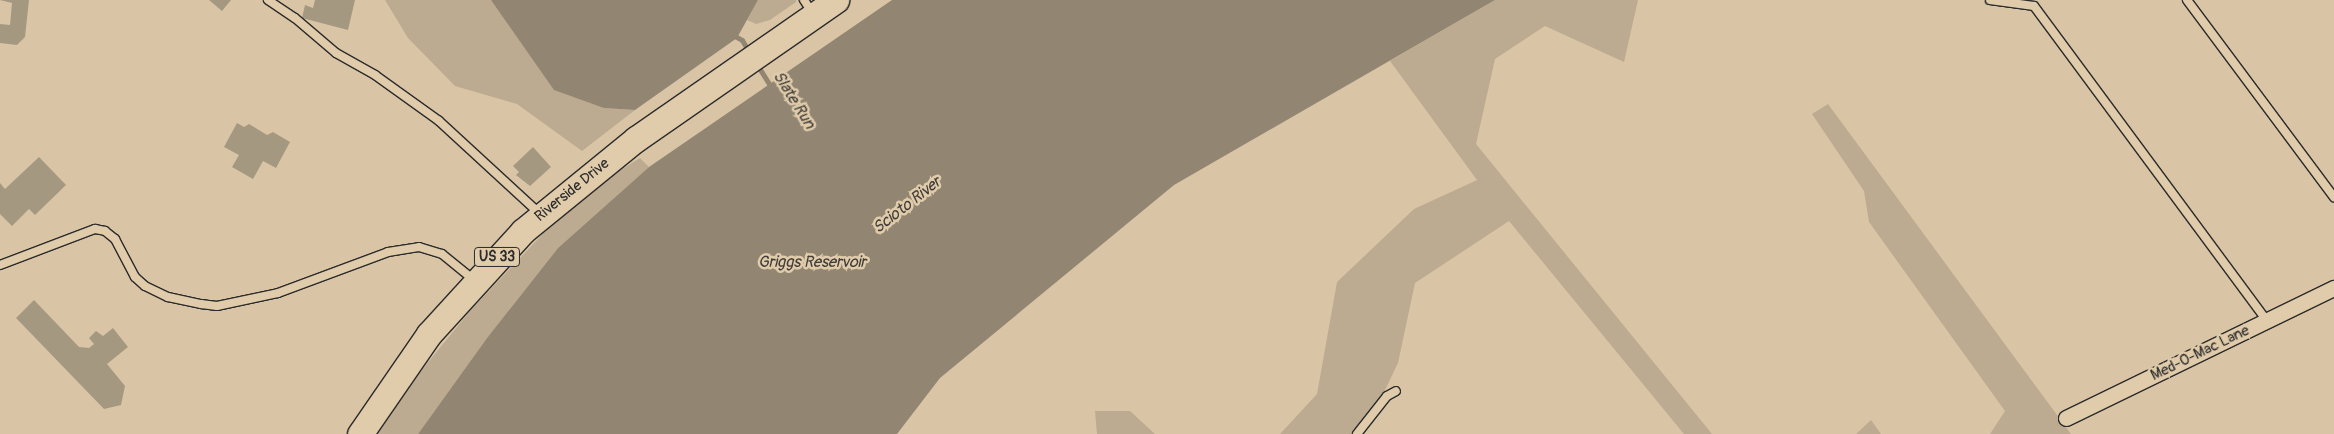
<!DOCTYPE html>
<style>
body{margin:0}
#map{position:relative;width:2334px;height:434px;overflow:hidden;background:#d9c5a5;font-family:Pangolin,sans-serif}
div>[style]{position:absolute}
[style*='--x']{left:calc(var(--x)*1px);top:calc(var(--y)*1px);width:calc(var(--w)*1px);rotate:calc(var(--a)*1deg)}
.green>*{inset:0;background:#bcab91}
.water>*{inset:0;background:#928673}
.stream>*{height:5px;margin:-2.5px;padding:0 2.5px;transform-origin:2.5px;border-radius:2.5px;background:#928673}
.building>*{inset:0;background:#a59881}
.roads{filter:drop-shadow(1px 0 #2b2b2b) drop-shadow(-1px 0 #2b2b2b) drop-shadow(0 1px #2b2b2b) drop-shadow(0 -1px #2b2b2b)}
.lane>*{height:8px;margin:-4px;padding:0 4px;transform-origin:4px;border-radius:4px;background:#e0cbaa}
.street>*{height:15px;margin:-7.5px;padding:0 7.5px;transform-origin:7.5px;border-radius:7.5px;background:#e0cbaa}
.primary>*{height:25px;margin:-12.5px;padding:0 12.5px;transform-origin:12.5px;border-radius:12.5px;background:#e0cbaa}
span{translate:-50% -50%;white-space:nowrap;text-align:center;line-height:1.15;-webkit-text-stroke:5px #e0cbaa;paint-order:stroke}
.shield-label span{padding:1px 4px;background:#e0cbaa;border:1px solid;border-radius:4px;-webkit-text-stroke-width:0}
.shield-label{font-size:14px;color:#2b2b2b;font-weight:700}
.street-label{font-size:15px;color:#2b2b2b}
.water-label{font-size:16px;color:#403d39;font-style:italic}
</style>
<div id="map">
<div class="green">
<i style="clip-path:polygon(385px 0,491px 0,604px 108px,635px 110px,582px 151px,517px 104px,455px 86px,408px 38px)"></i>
<i style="clip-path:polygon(758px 0,796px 0,796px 2px,770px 20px,756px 24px,747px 20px)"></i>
<i style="clip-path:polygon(1495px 0,1638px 0,1624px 62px,1545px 26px,1495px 59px,1476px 144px,1712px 434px,1684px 434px,1509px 221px,1415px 283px,1398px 363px,1364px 434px,1280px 434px,1317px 394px,1337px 282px,1414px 209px,1477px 180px,1390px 61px)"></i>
<i style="clip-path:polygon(1828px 104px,2071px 434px,1990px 434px,2005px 411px,1869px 222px,1864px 191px,1812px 114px)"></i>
<i style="clip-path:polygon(640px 158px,649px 167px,558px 248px,487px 338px,418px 434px,377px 434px,416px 377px,470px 311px,553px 223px,606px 179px)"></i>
<i style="clip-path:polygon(1095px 411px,1130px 411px,1155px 434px,1097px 434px)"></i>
<i style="clip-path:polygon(1871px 420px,1881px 434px,1856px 434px)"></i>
</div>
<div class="water">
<i style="clip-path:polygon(491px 0,758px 0,737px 38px,635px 110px,604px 108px,554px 90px)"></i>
<i style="clip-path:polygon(892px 0,1495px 0,1174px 185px,940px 378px,897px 434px,418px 434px,487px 338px,558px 248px,649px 167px)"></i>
</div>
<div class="stream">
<i style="--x:733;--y:35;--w:10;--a:29"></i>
<i style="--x:742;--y:40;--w:14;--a:60"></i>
<i style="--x:756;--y:63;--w:32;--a:58"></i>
</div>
<div class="building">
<i style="clip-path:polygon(0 0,29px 0,25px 37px,17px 45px,0 43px,0 24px,10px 25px,12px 3px)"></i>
<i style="clip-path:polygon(209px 0,231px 0,222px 11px)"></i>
<i style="clip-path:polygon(315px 0,355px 0,348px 30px,302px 18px,305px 5px,313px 8px)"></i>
<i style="clip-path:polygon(237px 123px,244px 127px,249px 124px,267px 135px,273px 132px,290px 142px,276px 168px,263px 161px,253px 179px,232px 167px,239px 155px,224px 147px)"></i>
<i style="clip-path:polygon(533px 147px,551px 167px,530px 186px,516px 175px,519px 172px,513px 166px)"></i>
<i style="clip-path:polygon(39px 157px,66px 185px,35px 215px,29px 209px,12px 226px,0 214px,0 183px,5px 189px)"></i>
<i style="clip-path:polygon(34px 300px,79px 347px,89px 348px,94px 344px,89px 338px,96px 331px,103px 336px,113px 328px,128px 347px,107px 364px,125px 386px,121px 405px,104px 409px,16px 318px)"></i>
</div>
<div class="roads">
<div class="lane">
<i style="--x:268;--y:0;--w:32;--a:34"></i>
<i style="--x:295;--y:18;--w:54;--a:40.5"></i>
<i style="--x:336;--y:53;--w:45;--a:29.4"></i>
<i style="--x:375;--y:75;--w:79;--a:35.7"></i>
<i style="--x:439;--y:121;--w:136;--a:42.6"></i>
<i style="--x:804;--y:0;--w:17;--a:57"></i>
<i style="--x:1990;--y:0;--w:44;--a:7.8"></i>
<i style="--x:2034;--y:6;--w:392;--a:53.5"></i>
<i style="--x:2187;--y:0;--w:246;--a:53.3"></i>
<i style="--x:0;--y:265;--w:102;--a:-20.8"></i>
<i style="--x:95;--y:229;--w:10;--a:11"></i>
<i style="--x:105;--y:231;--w:13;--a:39"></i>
<i style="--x:115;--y:239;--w:43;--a:62.2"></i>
<i style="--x:135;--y:277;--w:13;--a:42"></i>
<i style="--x:145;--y:286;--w:25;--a:26"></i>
<i style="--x:168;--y:297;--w:34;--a:12"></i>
<i style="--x:201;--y:304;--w:16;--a:7"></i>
<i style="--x:217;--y:306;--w:62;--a:-12"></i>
<i style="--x:278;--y:293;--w:117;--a:-20.4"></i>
<i style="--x:388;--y:252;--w:31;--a:-9"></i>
<i style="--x:419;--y:247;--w:24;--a:17"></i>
<i style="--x:442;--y:254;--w:41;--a:39.1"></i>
<i style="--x:1357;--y:434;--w:48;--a:-51.7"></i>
<i style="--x:1387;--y:396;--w:10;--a:-29"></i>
</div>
<div class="street">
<i style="--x:2066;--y:418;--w:298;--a:-25.9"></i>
</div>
<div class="primary">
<i style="--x:360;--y:434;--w:121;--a:-55.4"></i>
<i style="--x:429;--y:334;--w:139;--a:-47.6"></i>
<i style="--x:523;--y:231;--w:146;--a:-39.2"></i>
<i style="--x:636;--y:139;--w:244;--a:-34.8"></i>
</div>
</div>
<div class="shield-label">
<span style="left:497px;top:257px">US 33</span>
</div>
<div class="street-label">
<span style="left:572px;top:190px;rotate:-39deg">Riverside Drive</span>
<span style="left:2200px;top:353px;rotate:-26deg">Med-O-Mac Lane</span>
</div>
<div class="water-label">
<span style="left:794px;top:100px;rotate:58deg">Slate Run</span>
<span style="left:907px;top:205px;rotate:-38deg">Scioto River</span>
<span style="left:812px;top:262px">Griggs Reservoir</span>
</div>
</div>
